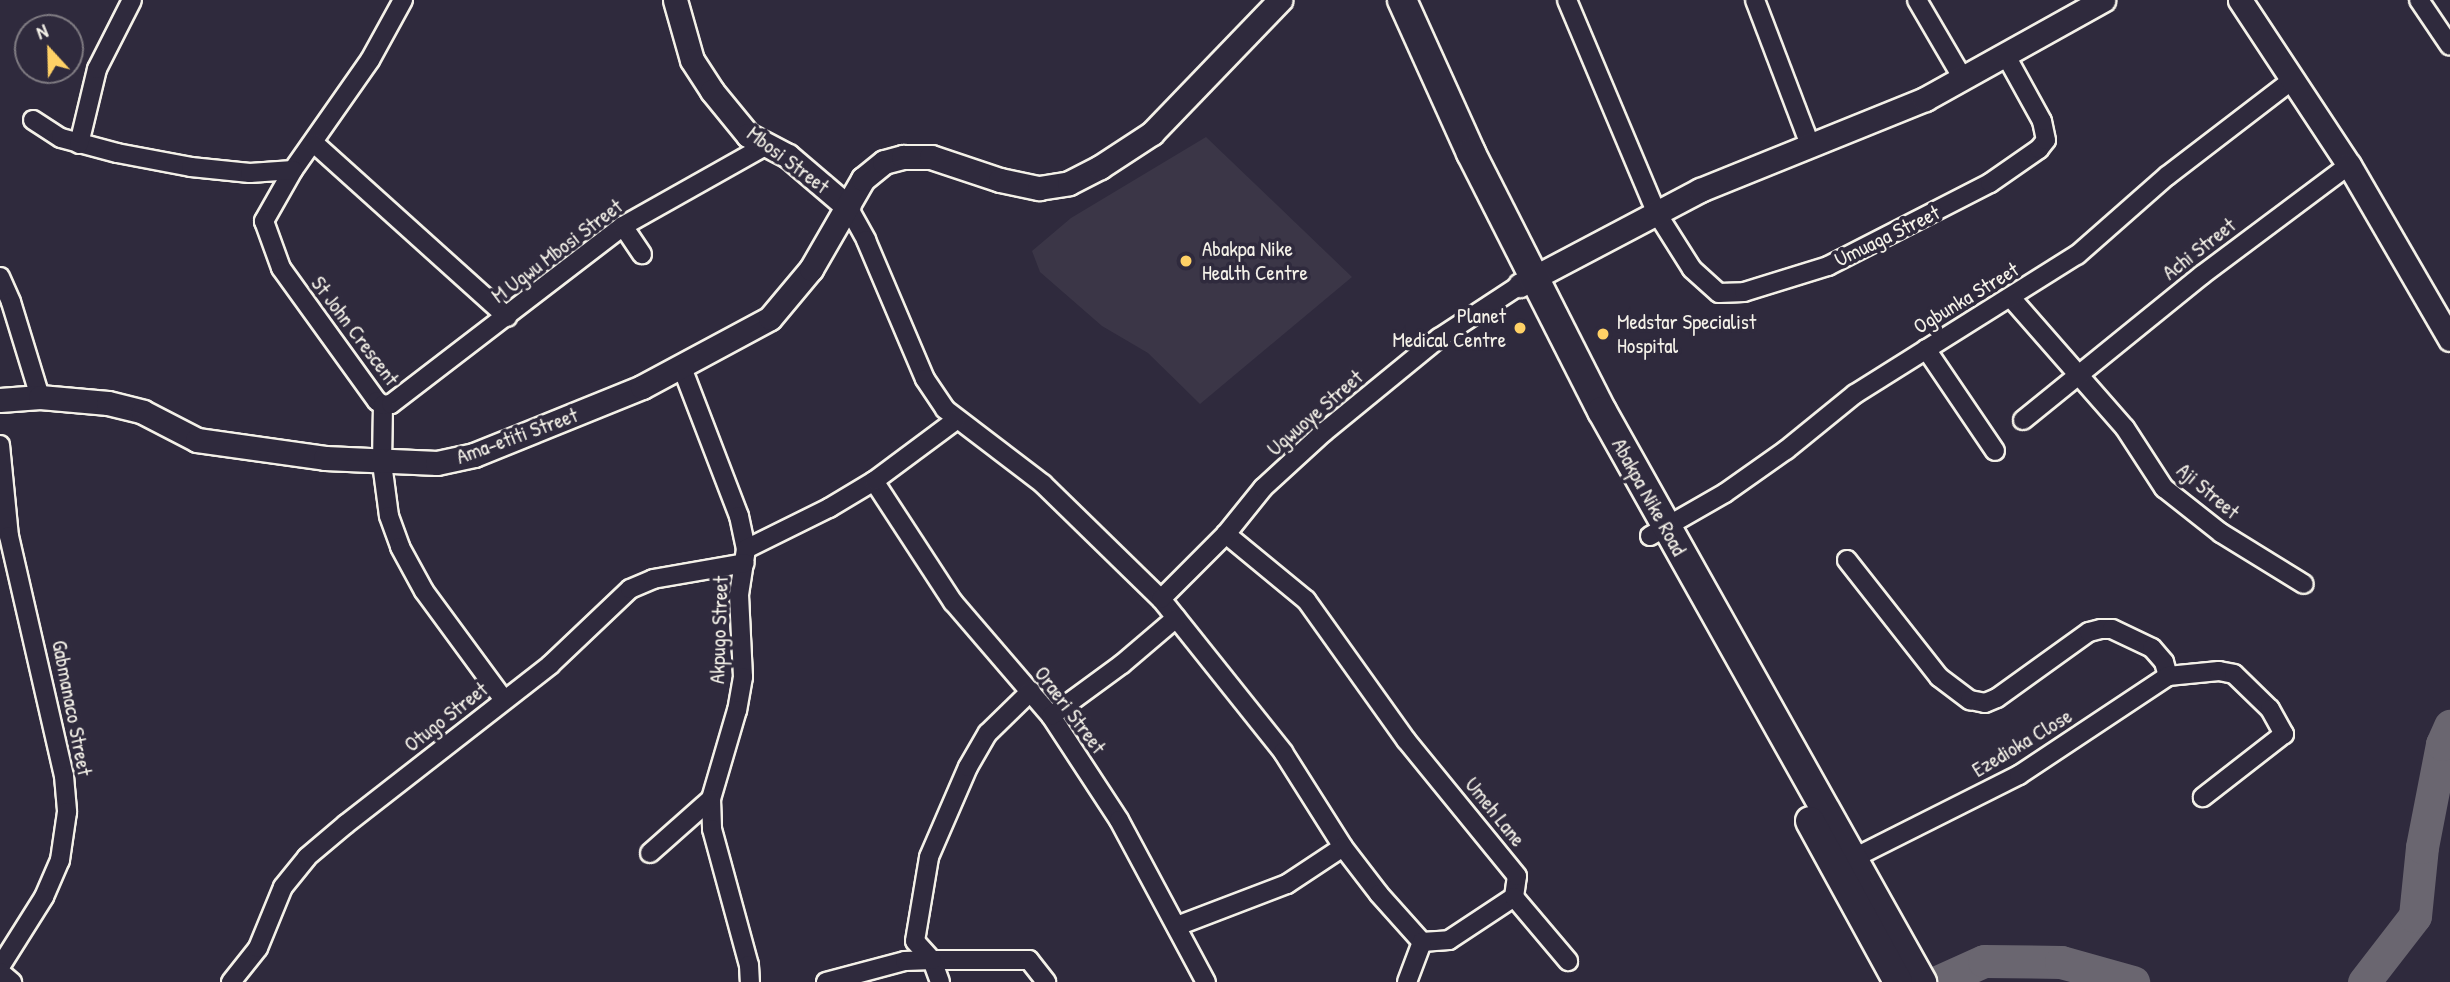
<!DOCTYPE html>
<style>
body{margin:0}
#map{position:relative;width:2450px;height:982px;overflow:hidden;background:#2f2a3d;font-family:"Patrick Hand",sans-serif}
div>[style]{position:absolute}
[style*='--x']{left:calc(var(--x)*1px);top:calc(var(--y)*1px);width:calc(var(--w)*1px);rotate:calc(var(--a)*1deg)}
.built>*{inset:0;background:#3b3647}
.river>*{height:33px;margin:-16.5px;padding:0 16.5px;transform-origin:16.5px;border-radius:16.5px;background:#6a6670}
.roads{filter:drop-shadow(2px 0 #f4f1e8) drop-shadow(-2px 0 #f4f1e8) drop-shadow(0 2px #f4f1e8) drop-shadow(0 -2px #f4f1e8)}
.minor>*{height:18px;margin:-9px;padding:0 9px;transform-origin:9px;border-radius:9px;background:#2f2a3d}
.tertiary>*{height:23px;margin:-11.5px;padding:0 11.5px;transform-origin:11.5px;border-radius:11.5px;background:#2f2a3d}
.primary>*{height:28px;margin:-14px;padding:0 14px;transform-origin:14px;border-radius:14px;background:#2f2a3d}
.dots>*{width:19px;height:19px;translate:-50% -50%;box-sizing:border-box;border:4px solid #2f2a3d;border-radius:50%}
span{translate:-50% -50%;white-space:nowrap;text-align:center;line-height:1.15;-webkit-text-stroke:7px #2f2a3d;paint-order:stroke}
.street-label{font-size:21px;color:#f4f1e8}
.poi-label{font-size:21px;color:#f4f1e8}
.left{translate:0 -50%;text-align:left}
.right{translate:-100% -50%;text-align:right}
.north{position:absolute;left:14px;top:14px;width:70px;height:70px;box-sizing:border-box;background:#2f2a3d;border:2px solid #7e7a81;border-radius:50%;rotate:338deg;font-size:19px;font-weight:700;line-height:28px;text-align:center;color:#f4f1e8}
.north::after{content:'';display:block;margin:auto;width:24px;height:32px;background:#ffd166;clip-path:polygon(50% 0,100% 100%,50% 72%,0 100%)}
</style>
<div id="map">
<div class="built">
<i style="clip-path:polygon(1206px 137px,1352px 277px,1200px 404px,1148px 353px,1102px 326px,1040px 272px,1032px 251px,1071px 218px)"></i>
</div>
<div class="river">
<i style="--x:1937;--y:982;--w:51;--a:-24.1"></i>
<i style="--x:1984;--y:961;--w:77;--a:0.7"></i>
<i style="--x:2061;--y:962;--w:75;--a:15.5"></i>
<i style="--x:2364;--y:982;--w:83;--a:-52.3"></i>
<i style="--x:2415;--y:916;--w:69;--a:-84.2"></i>
<i style="--x:2422;--y:847;--w:105;--a:-79"></i>
<i style="--x:2442;--y:744;--w:20;--a:-66"></i>
</div>
<div class="roads">
<div class="minor">
<i style="--x:403;--y:0;--w:68;--a:118.8"></i>
<i style="--x:370;--y:60;--w:134;--a:125"></i>
<i style="--x:293;--y:170;--w:59;--a:119.6"></i>
<i style="--x:264;--y:221;--w:50;--a:70.1"></i>
<i style="--x:281;--y:268;--w:164;--a:54.2"></i>
<i style="--x:377;--y:401;--w:7;--a:34"></i>
<i style="--x:383;--y:405;--w:58;--a:91"></i>
<i style="--x:382;--y:463;--w:53;--a:82.5"></i>
<i style="--x:389;--y:516;--w:33;--a:70"></i>
<i style="--x:400;--y:547;--w:50;--a:61.4"></i>
<i style="--x:424;--y:591;--w:135;--a:53.7"></i>
<i style="--x:1567;--y:0;--w:230;--a:67.2"></i>
<i style="--x:1656;--y:212;--w:67;--a:57.7"></i>
<i style="--x:1692;--y:269;--w:36;--a:42"></i>
<i style="--x:1719;--y:293;--w:25;--a:-2"></i>
<i style="--x:1744;--y:292;--w:88;--a:-17.2"></i>
<i style="--x:1828;--y:266;--w:182;--a:-27.1"></i>
<i style="--x:1990;--y:183;--w:60;--a:-34.8"></i>
<i style="--x:2039;--y:149;--w:11;--a:-52"></i>
<i style="--x:2046;--y:140;--w:19;--a:-102"></i>
<i style="--x:2042;--y:121;--w:77;--a:-118.9"></i>
<i style="--x:1755;--y:0;--w:155;--a:69.2"></i>
<i style="--x:1917;--y:0;--w:89;--a:59.7"></i>
<i style="--x:2419;--y:0;--w:55;--a:56"></i>
<i style="--x:33;--y:120;--w:33;--a:33"></i>
<i style="--x:61;--y:138;--w:58;--a:15"></i>
<i style="--x:117;--y:153;--w:75;--a:10.7"></i>
<i style="--x:191;--y:167;--w:59;--a:5.8"></i>
<i style="--x:250;--y:173;--w:43;--a:-4"></i>
<i style="--x:314;--y:143;--w:260;--a:42"></i>
<i style="--x:79;--y:144;--w:77;--a:-76.5"></i>
<i style="--x:97;--y:69;--w:77;--a:-63.1"></i>
<i style="--x:848;--y:207;--w:38;--a:61"></i>
<i style="--x:866;--y:240;--w:151;--a:67"></i>
<i style="--x:925;--y:379;--w:36;--a:56"></i>
<i style="--x:945;--y:409;--w:123;--a:37.4"></i>
<i style="--x:1043;--y:484;--w:165;--a:44.3"></i>
<i style="--x:1161;--y:599;--w:196;--a:51.4"></i>
<i style="--x:1283;--y:752;--w:112;--a:57.7"></i>
<i style="--x:1343;--y:847;--w:59;--a:52.5"></i>
<i style="--x:1379;--y:894;--w:64;--a:48.1"></i>
<i style="--x:1422;--y:942;--w:27;--a:-4"></i>
<i style="--x:1449;--y:940;--w:78;--a:-33.5"></i>
<i style="--x:1514;--y:897;--w:21;--a:-82"></i>
<i style="--x:1517;--y:876;--w:176;--a:-129.2"></i>
<i style="--x:1406;--y:740;--w:172;--a:-125.5"></i>
<i style="--x:1306;--y:600;--w:104;--a:-140.5"></i>
<i style="--x:623;--y:226;--w:34;--a:56"></i>
<i style="--x:0;--y:277;--w:27;--a:66"></i>
<i style="--x:11;--y:302;--w:99;--a:73"></i>
<i style="--x:2012;--y:299;--w:171;--a:48.8"></i>
<i style="--x:2125;--y:428;--w:72;--a:57"></i>
<i style="--x:2164;--y:488;--w:73;--a:38.3"></i>
<i style="--x:2221;--y:533;--w:97;--a:31.6"></i>
<i style="--x:1926;--y:349;--w:123;--a:55.9"></i>
<i style="--x:681;--y:365;--w:162;--a:69"></i>
<i style="--x:739;--y:516;--w:34;--a:78"></i>
<i style="--x:746;--y:549;--w:47;--a:98.7"></i>
<i style="--x:739;--y:595;--w:82;--a:87.2"></i>
<i style="--x:743;--y:677;--w:34;--a:100"></i>
<i style="--x:737;--y:710;--w:93;--a:106.3"></i>
<i style="--x:711;--y:799;--w:30;--a:88"></i>
<i style="--x:712;--y:829;--w:141;--a:74.8"></i>
<i style="--x:749;--y:965;--w:17;--a:87"></i>
<i style="--x:383;--y:405;--w:8;--a:-7"></i>
<i style="--x:391;--y:404;--w:292;--a:-37.5"></i>
<i style="--x:623;--y:226;--w:165;--a:-29.4"></i>
<i style="--x:2023;--y:420;--w:230;--a:-39"></i>
<i style="--x:2202;--y:275;--w:184;--a:-36.8"></i>
<i style="--x:0;--y:445;--w:91;--a:84.4"></i>
<i style="--x:9;--y:536;--w:246;--a:77.1"></i>
<i style="--x:64;--y:776;--w:36;--a:85"></i>
<i style="--x:67;--y:812;--w:49;--a:98.3"></i>
<i style="--x:60;--y:860;--w:40;--a:113.4"></i>
<i style="--x:44;--y:897;--w:83;--a:122.2"></i>
<i style="--x:874;--y:481;--w:145;--a:56.9"></i>
<i style="--x:953;--y:602;--w:150;--a:49.3"></i>
<i style="--x:1051;--y:716;--w:124;--a:56.8"></i>
<i style="--x:1119;--y:820;--w:184;--a:61.8"></i>
<i style="--x:1650;--y:536;--w:86;--a:-29.8"></i>
<i style="--x:1725;--y:493;--w:75;--a:-35.2"></i>
<i style="--x:1786;--y:450;--w:89;--a:-39.1"></i>
<i style="--x:1855;--y:394;--w:262;--a:-32.1"></i>
<i style="--x:2077;--y:255;--w:120;--a:-41.3"></i>
<i style="--x:2167;--y:176;--w:158;--a:-37.5"></i>
<i style="--x:746;--y:549;--w:93;--a:-26.3"></i>
<i style="--x:829;--y:508;--w:52;--a:-31"></i>
<i style="--x:874;--y:481;--w:102;--a:-36.6"></i>
<i style="--x:1847;--y:560;--w:149;--a:51.8"></i>
<i style="--x:1939;--y:677;--w:39;--a:37"></i>
<i style="--x:1970;--y:700;--w:15;--a:11"></i>
<i style="--x:1985;--y:703;--w:13;--a:-23"></i>
<i style="--x:1997;--y:698;--w:113;--a:-35.7"></i>
<i style="--x:2089;--y:632;--w:12;--a:-14"></i>
<i style="--x:2101;--y:629;--w:11;--a:0"></i>
<i style="--x:2112;--y:629;--w:44;--a:25.4"></i>
<i style="--x:2152;--y:648;--w:18;--a:49"></i>
<i style="--x:2164;--y:662;--w:15;--a:74"></i>
<i style="--x:1161;--y:599;--w:92;--a:-45"></i>
<i style="--x:1226;--y:534;--w:59;--a:-51.2"></i>
<i style="--x:1263;--y:488;--w:83;--a:-42.6"></i>
<i style="--x:1324;--y:432;--w:149;--a:-39.3"></i>
<i style="--x:1439;--y:338;--w:97;--a:-33.2"></i>
<i style="--x:1051;--y:716;--w:88;--a:-36.2"></i>
<i style="--x:1122;--y:664;--w:71;--a:-40.4"></i>
<i style="--x:650;--y:853;--w:81;--a:-41.5"></i>
<i style="--x:1844;--y:863;--w:196;--a:-26.7"></i>
<i style="--x:2019;--y:775;--w:179;--a:-33.6"></i>
<i style="--x:2168;--y:676;--w:51;--a:-5.6"></i>
<i style="--x:2219;--y:671;--w:15;--a:11"></i>
<i style="--x:2234;--y:674;--w:50;--a:44.2"></i>
<i style="--x:2270;--y:709;--w:29;--a:61"></i>
<i style="--x:2284;--y:734;--w:103;--a:142.1"></i>
<i style="--x:1514;--y:897;--w:84;--a:49.8"></i>
<i style="--x:1177;--y:926;--w:118;--a:-20.9"></i>
<i style="--x:1287;--y:884;--w:67;--a:-33.5"></i>
<i style="--x:0;--y:972;--w:16;--a:40"></i>
<i style="--x:231;--y:982;--w:43;--a:-51.5"></i>
<i style="--x:258;--y:948;--w:66;--a:-67.7"></i>
<i style="--x:283;--y:887;--w:38;--a:-51"></i>
<i style="--x:307;--y:857;--w:51;--a:-40.2"></i>
<i style="--x:346;--y:824;--w:259;--a:-37.9"></i>
<i style="--x:550;--y:665;--w:110;--a:-43.5"></i>
<i style="--x:630;--y:589;--w:25;--a:-23"></i>
<i style="--x:653;--y:579;--w:93;--a:-9.9"></i>
<i style="--x:826;--y:982;--w:82;--a:-14.9"></i>
<i style="--x:905;--y:961;--w:27;--a:-2"></i>
<i style="--x:932;--y:960;--w:97;--a:0"></i>
<i style="--x:1029;--y:960;--w:28;--a:52"></i>
<i style="--x:940;--y:982;--w:23;--a:-110"></i>
<i style="--x:932;--y:960;--w:25;--a:-132"></i>
<i style="--x:915;--y:941;--w:85;--a:-80.5"></i>
<i style="--x:929;--y:857;--w:98;--a:-66.6"></i>
<i style="--x:968;--y:767;--w:39;--a:-60"></i>
<i style="--x:988;--y:733;--w:60;--a:-44.3"></i>
<i style="--x:1407;--y:982;--w:43;--a:-69.4"></i>
</div>
<div class="tertiary">
<i style="--x:675;--y:0;--w:62;--a:74.2"></i>
<i style="--x:692;--y:60;--w:37;--a:57"></i>
<i style="--x:712;--y:91;--w:57;--a:50.7"></i>
<i style="--x:748;--y:135;--w:45;--a:27.7"></i>
<i style="--x:788;--y:156;--w:79;--a:40.4"></i>
<i style="--x:2240;--y:0;--w:198;--a:56.6"></i>
<i style="--x:2349;--y:165;--w:201;--a:59.9"></i>
<i style="--x:1520;--y:285;--w:204;--a:-27.8"></i>
<i style="--x:1700;--y:190;--w:243;--a:-22"></i>
<i style="--x:1925;--y:99;--w:204;--a:-29.1"></i>
<i style="--x:0;--y:400;--w:40;--a:-4.3"></i>
<i style="--x:40;--y:397;--w:68;--a:5"></i>
<i style="--x:108;--y:403;--w:36;--a:14"></i>
<i style="--x:143;--y:412;--w:61;--a:27.4"></i>
<i style="--x:197;--y:440;--w:129;--a:8"></i>
<i style="--x:325;--y:458;--w:112;--a:2.6"></i>
<i style="--x:437;--y:463;--w:38;--a:-12"></i>
<i style="--x:474;--y:455;--w:181;--a:-22"></i>
<i style="--x:642;--y:387;--w:145;--a:-28.3"></i>
<i style="--x:770;--y:318;--w:64;--a:-50.1"></i>
<i style="--x:811;--y:269;--w:104;--a:-60"></i>
<i style="--x:863;--y:179;--w:27;--a:-39"></i>
<i style="--x:884;--y:162;--w:20;--a:-15"></i>
<i style="--x:903;--y:157;--w:28;--a:0"></i>
<i style="--x:931;--y:157;--w:73;--a:18.4"></i>
<i style="--x:1000;--y:180;--w:40;--a:12"></i>
<i style="--x:1039;--y:188;--w:30;--a:-9"></i>
<i style="--x:1069;--y:183;--w:35;--a:-27"></i>
<i style="--x:1100;--y:167;--w:62;--a:-33.2"></i>
<i style="--x:1152;--y:133;--w:185;--a:-46.1"></i>
</div>
<div class="primary">
<i style="--x:1402;--y:0;--w:168;--a:65.7"></i>
<i style="--x:1471;--y:153;--w:289;--a:63.1"></i>
<i style="--x:1602;--y:411;--w:655;--a:60.73"></i>
<i style="--x:1810;--y:821;--w:183;--a:61.3"></i>
</div>
</div>
<div class="dots">
<i style="left:1186px;top:261px;background:#ffd166"></i>
<i style="left:1520px;top:328px;background:#ffd166"></i>
<i style="left:1603px;top:334px;background:#ffd166"></i>
</div>
<div class="street-label">
<span style="left:788px;top:160px;rotate:37deg">Mbosi Street</span>
<span style="left:1887px;top:236px;rotate:-26deg">Umuaga Street</span>
<span style="left:2199px;top:249px;rotate:-38deg">Achi Street</span>
<span style="left:557px;top:251px;rotate:-37deg">M Ugwu Mbosi Street</span>
<span style="left:1966px;top:298px;rotate:-31deg">Ogbunka Street</span>
<span style="left:355px;top:331px;rotate:53deg">St John Crescent</span>
<span style="left:1315px;top:413px;rotate:-41deg">Ugwuoye Street</span>
<span style="left:517px;top:436px;rotate:-20deg">Ama-etiti Street</span>
<span style="left:2208px;top:491px;rotate:40deg">Aji Street</span>
<span style="left:1649px;top:497px;rotate:61deg">Abakpa Nike Road</span>
<span style="left:719px;top:630px;rotate:-88deg">Akpugo Street</span>
<span style="left:72px;top:708px;rotate:79deg">Gabmanaco Street</span>
<span style="left:1070px;top:710px;rotate:53deg">Oraeri Street</span>
<span style="left:446px;top:717px;rotate:-38deg">Otugo Street</span>
<span style="left:2022px;top:743px;rotate:-31deg">Ezedioka Close</span>
<span style="left:1495px;top:812px;rotate:51deg">Umeh Lane</span>
</div>
<div class="poi-label">
<span class="left" style="left:1202px;top:261px">Abakpa Nike<br>Health Centre</span>
<span class="right" style="left:1506px;top:328px">Planet<br>Medical Centre</span>
<span class="left" style="left:1617px;top:334px">Medstar Specialist<br>Hospital</span>
</div>
<div class="north">N</div>
</div>
